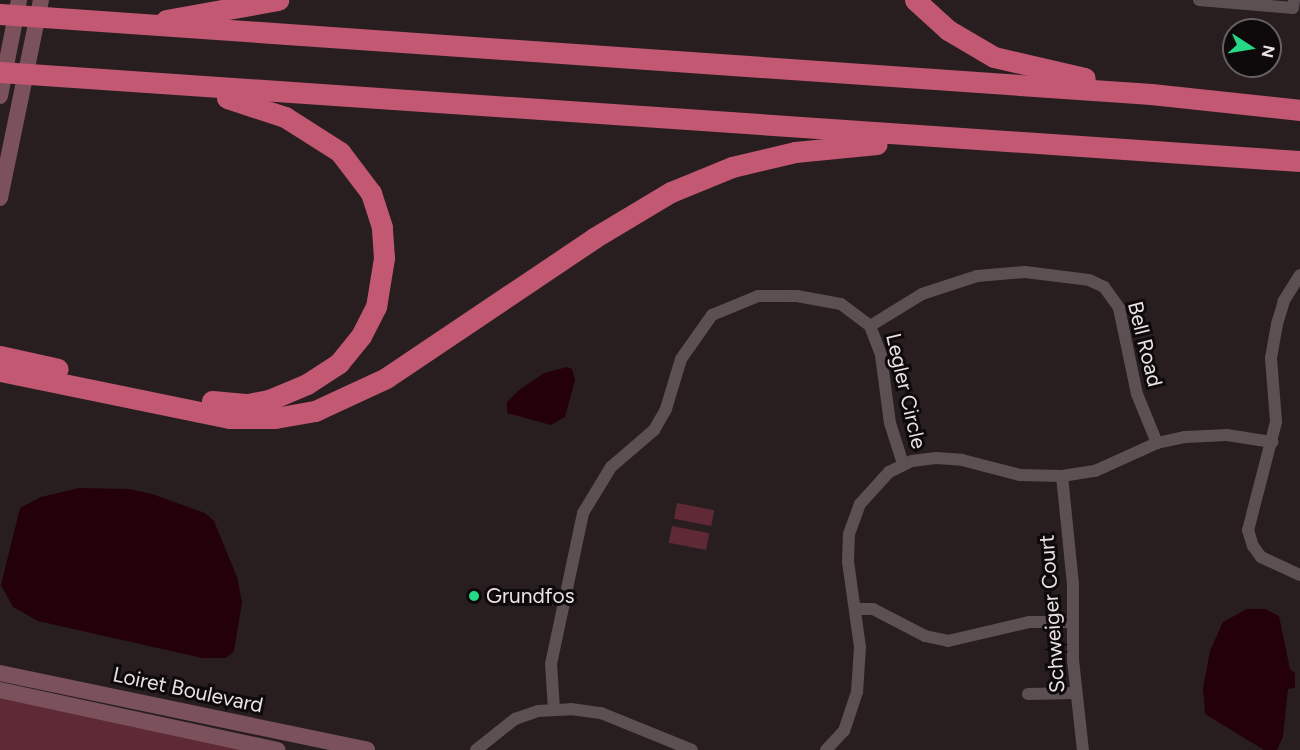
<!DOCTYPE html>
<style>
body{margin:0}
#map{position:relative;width:1300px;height:750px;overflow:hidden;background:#281e20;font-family:Figtree,sans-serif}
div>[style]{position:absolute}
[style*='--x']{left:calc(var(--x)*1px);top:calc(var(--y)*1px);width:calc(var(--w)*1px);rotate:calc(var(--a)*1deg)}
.green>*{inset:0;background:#5f2936;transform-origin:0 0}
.water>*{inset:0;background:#24010a}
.street>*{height:12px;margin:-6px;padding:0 6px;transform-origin:6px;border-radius:6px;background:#5c5052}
.secondary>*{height:16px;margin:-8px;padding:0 8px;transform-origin:8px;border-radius:8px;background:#7b525c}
.highway>*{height:21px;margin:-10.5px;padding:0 10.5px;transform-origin:10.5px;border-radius:10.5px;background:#c35873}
.dots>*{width:16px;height:16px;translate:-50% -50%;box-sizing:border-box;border:3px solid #0e090a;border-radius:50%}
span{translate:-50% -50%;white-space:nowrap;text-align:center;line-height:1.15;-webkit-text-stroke:6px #0e090a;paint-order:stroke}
.street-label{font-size:21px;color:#eae2e3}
.poi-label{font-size:21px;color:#eae2e3}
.left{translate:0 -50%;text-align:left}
.north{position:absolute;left:1222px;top:18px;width:60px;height:60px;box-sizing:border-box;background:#0e090a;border:2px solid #666061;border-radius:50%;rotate:102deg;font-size:16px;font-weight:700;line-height:24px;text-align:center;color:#eae2e3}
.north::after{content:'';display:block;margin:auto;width:21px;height:27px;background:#24d886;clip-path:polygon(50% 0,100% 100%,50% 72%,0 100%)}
</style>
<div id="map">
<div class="green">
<i style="left:677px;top:503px;width:38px;height:16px;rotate:11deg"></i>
<i style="left:672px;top:526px;width:38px;height:17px;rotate:11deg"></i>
<i style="clip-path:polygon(0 697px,262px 750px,0 750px)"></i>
</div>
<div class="water">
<i style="clip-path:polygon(567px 367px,572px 369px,575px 380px,565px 417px,551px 425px,507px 413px,507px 402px,519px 390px,544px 373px)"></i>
<i style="clip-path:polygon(79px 488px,129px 489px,152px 494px,205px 513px,214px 521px,237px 577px,242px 602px,234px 651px,226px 658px,202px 658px,38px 621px,13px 607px,1px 585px,20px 508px,41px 497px)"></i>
<i style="clip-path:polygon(1247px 609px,1265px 609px,1279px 616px,1290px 669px,1295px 673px,1295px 688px,1288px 689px,1283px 737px,1277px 750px,1264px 750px,1205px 714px,1203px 688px,1210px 651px,1223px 622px)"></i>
</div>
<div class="street">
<i style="--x:1199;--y:0;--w:94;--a:4.9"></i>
<i style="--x:1293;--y:8;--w:8;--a:-83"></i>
<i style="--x:1300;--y:275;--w:31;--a:122"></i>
<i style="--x:1284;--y:301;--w:24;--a:107"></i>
<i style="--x:1277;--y:324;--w:35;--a:100"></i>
<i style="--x:1271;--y:358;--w:64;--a:85.5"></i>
<i style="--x:1276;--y:422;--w:112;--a:104.5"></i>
<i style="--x:1248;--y:530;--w:17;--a:73"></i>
<i style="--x:1253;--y:546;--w:14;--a:54"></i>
<i style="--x:1261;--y:557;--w:43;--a:24.8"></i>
<i style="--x:870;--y:326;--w:61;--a:-31.6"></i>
<i style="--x:922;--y:294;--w:58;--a:-18.1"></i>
<i style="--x:977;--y:276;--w:48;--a:-4.8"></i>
<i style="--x:1025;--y:272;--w:64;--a:7.1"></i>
<i style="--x:1089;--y:280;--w:17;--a:25"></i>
<i style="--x:1104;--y:287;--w:26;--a:54"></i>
<i style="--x:1119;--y:308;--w:88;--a:78.2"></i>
<i style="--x:1137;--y:394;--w:53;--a:67.8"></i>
<i style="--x:1062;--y:476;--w:109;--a:84.2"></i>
<i style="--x:1073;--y:584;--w:76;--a:90"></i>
<i style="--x:1073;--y:660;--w:91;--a:83.7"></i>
<i style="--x:855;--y:609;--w:18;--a:0"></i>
<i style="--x:873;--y:609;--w:59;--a:27.4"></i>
<i style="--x:925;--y:636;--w:24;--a:12"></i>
<i style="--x:948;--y:641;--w:83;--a:-13.2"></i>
<i style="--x:1029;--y:622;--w:44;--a:0"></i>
<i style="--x:1028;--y:694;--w:48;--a:-1.2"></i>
<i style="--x:554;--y:709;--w:45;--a:-93.8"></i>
<i style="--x:551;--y:664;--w:154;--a:-78"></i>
<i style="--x:583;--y:513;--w:54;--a:-58.7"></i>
<i style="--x:611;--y:467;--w:57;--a:-40.7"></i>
<i style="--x:654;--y:430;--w:24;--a:-60"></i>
<i style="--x:666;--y:409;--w:52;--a:-73.3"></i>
<i style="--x:681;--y:359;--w:54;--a:-54.8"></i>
<i style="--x:712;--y:315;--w:50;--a:-22.4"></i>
<i style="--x:758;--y:296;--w:39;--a:0"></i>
<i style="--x:797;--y:296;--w:45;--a:10.3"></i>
<i style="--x:841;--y:304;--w:36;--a:37"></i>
<i style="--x:870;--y:326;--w:31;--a:69"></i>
<i style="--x:881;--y:355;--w:69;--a:82.5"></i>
<i style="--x:890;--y:423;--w:43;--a:72.4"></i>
<i style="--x:476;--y:750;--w:50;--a:-38.5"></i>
<i style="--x:515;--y:719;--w:24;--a:-19"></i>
<i style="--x:538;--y:711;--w:33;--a:-3"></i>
<i style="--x:571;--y:709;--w:30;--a:8"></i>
<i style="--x:601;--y:713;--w:98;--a:22.1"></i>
<i style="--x:826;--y:750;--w:26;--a:-47"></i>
<i style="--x:844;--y:731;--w:41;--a:-71.6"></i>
<i style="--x:857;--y:692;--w:45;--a:-86.2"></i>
<i style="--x:860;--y:647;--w:86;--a:-98"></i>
<i style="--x:848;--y:562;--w:28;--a:-88"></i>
<i style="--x:849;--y:534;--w:32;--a:-70"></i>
<i style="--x:860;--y:504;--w:43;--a:-47.8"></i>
<i style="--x:889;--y:472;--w:25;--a:-26"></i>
<i style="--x:912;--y:461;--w:24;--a:-7"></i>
<i style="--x:936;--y:458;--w:26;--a:4"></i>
<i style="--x:962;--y:460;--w:60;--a:14.5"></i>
<i style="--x:1020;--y:475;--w:42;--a:1.4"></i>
<i style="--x:1062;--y:476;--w:33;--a:-9"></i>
<i style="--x:1095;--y:471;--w:68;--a:-24.3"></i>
<i style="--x:1157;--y:443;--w:29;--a:-12"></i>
<i style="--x:1185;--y:437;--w:42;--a:-2.7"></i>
<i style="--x:1227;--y:435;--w:46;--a:8.8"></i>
</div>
<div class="secondary">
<i style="--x:0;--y:96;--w:98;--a:-78.8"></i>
<i style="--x:0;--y:198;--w:202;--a:-78.3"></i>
<i style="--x:0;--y:673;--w:375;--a:11.8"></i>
<i style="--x:0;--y:690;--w:284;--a:12.2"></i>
</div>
<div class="highway">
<i style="--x:915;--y:0;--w:45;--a:42.3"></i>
<i style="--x:948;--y:30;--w:53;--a:30.4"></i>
<i style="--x:994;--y:57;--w:93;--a:13"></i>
<i style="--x:0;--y:14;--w:1154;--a:3.98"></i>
<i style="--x:1151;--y:94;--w:150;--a:6.1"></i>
<i style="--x:166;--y:20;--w:114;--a:-10.1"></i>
<i style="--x:0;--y:72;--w:1303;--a:3.92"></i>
<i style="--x:0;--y:356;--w:59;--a:12.6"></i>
<i style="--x:0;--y:371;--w:234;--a:11.6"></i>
<i style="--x:229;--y:418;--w:46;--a:0"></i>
<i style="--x:275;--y:418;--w:41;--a:-9.9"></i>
<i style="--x:315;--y:411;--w:78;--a:-24.9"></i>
<i style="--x:386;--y:378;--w:251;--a:-33.9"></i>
<i style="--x:594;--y:238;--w:90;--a:-30.9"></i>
<i style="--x:671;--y:192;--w:66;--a:-22.3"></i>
<i style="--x:732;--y:167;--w:65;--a:-13.4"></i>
<i style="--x:795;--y:152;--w:82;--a:-5.6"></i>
<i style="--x:212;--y:401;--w:36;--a:5"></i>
<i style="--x:248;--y:404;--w:21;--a:-11"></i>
<i style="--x:269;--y:400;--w:41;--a:-22.8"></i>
<i style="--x:307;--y:384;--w:38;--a:-33"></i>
<i style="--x:339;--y:363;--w:35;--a:-51"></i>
<i style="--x:361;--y:336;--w:33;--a:-63"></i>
<i style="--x:376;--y:307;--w:50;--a:-80.7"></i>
<i style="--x:384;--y:258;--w:31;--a:-94"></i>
<i style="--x:382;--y:227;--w:36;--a:-108"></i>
<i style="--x:371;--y:193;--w:51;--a:-127.1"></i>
<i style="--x:340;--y:152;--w:65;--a:-147.5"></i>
<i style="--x:285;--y:117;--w:61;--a:-161.9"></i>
</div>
<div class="dots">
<i style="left:474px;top:596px;background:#24d886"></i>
</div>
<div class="street-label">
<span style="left:1145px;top:344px;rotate:76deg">Bell Road</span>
<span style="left:906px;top:391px;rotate:77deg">Legler Circle</span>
<span style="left:1052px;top:614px;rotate:-94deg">Schweiger Court</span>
<span style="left:188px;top:690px;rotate:12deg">Loiret Boulevard</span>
</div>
<div class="poi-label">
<span class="left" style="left:486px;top:596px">Grundfos</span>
</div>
<div class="north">N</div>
</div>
